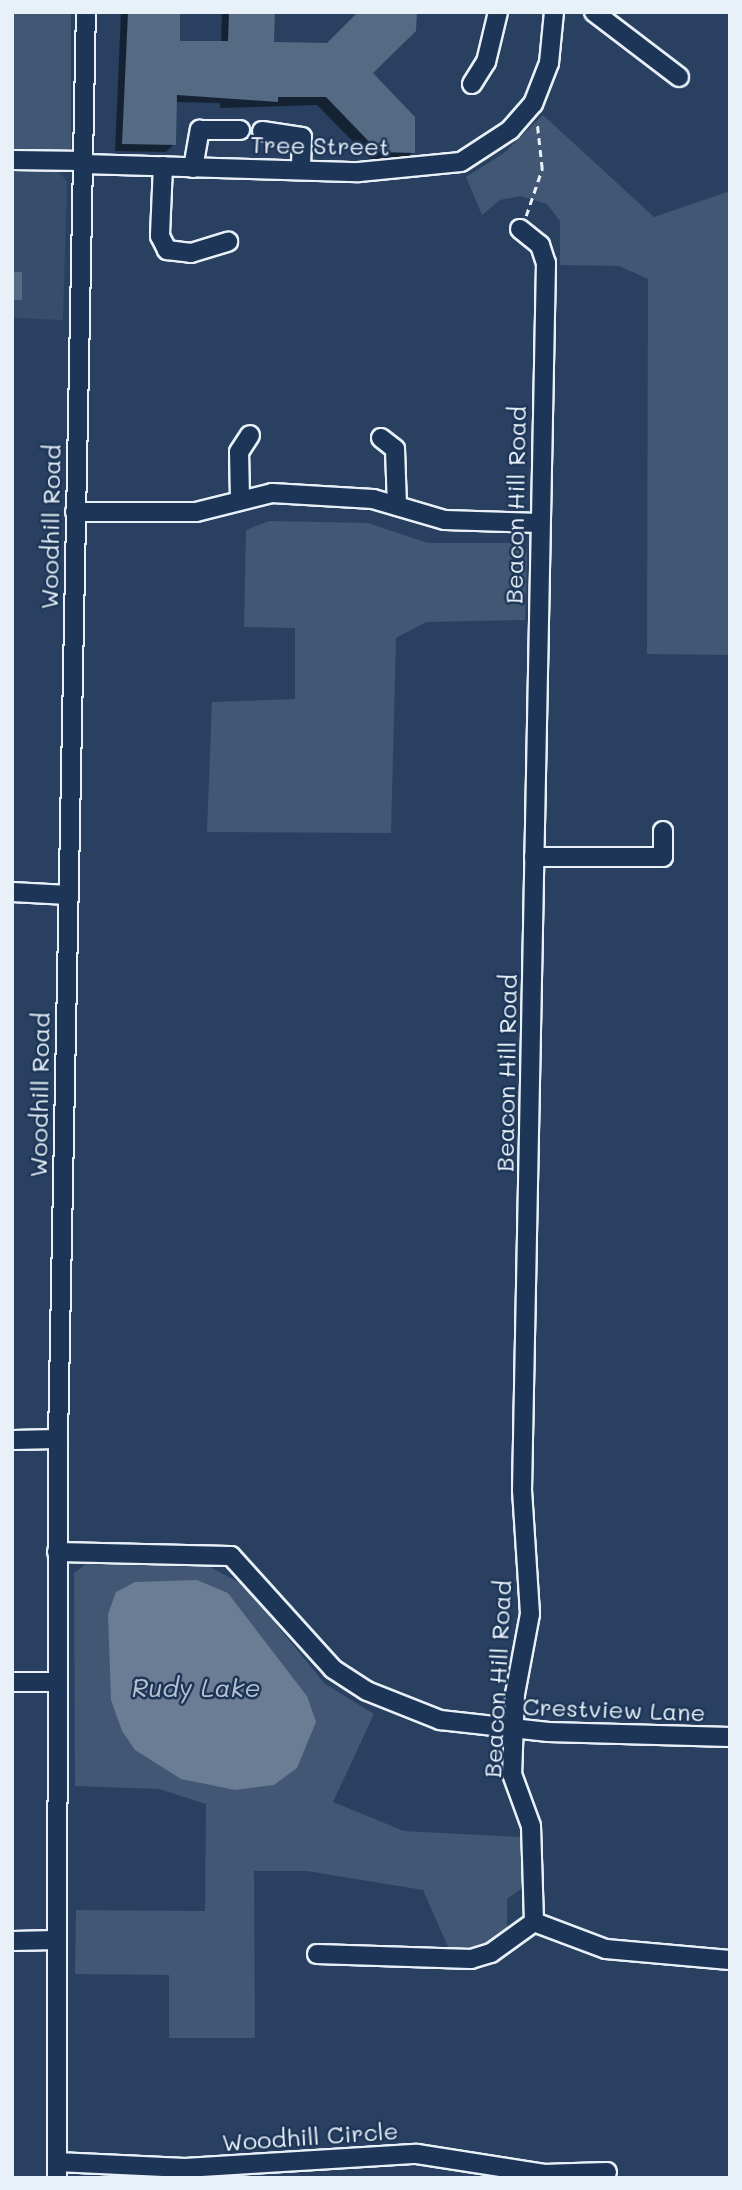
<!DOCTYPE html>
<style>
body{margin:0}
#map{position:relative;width:742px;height:2190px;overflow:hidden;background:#294061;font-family:Mali,sans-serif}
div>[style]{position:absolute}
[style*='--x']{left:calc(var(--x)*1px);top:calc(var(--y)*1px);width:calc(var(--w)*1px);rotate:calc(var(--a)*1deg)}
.built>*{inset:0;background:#364d6b}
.green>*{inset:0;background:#415774;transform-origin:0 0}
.water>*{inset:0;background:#6b7c95}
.shadow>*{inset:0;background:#0007}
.building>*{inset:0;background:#556a83;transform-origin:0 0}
.path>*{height:2.5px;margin-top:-1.25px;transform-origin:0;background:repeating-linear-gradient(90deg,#e8f1f8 0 7px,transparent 0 12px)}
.roads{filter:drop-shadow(2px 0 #e8f1f8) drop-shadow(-2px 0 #e8f1f8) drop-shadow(0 2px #e8f1f8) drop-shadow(0 -2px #e8f1f8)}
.minor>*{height:18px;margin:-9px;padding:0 9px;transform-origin:9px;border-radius:9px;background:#1d3557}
span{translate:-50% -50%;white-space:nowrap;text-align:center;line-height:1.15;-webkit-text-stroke:5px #1d3557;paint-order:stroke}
.street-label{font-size:24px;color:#e8f1f8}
.water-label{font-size:26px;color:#b6c2d0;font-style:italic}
.frame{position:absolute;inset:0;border:14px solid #e8f1f8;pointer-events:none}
</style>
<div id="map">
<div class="built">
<i style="clip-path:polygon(12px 172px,59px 172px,67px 182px,63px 320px,12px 318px)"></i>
</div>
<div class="green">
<i style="left:12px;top:12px;width:59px;height:140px"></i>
<i style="clip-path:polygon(543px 115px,654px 217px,730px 191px,730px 655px,647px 654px,648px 279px,619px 266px,560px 265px,560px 221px,547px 204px,520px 196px,500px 200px,482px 215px,466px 177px,504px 153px)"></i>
<i style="clip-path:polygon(269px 521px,368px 523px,428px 543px,514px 543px,527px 552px,525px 620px,426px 622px,396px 638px,391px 833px,207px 832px,212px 702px,295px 699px,295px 628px,244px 627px,246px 530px)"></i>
<i style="clip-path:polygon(evenodd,86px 1564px,210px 1567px,244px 1585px,325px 1684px,374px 1714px,333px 1802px,404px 1831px,521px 1837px,521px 1889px,507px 1899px,507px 1933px,478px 1950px,449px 1949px,423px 1890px,307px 1871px,254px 1871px,255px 2038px,169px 2038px,169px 1975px,75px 1974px,76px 1910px,205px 1911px,206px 1804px,159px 1789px,75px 1786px,74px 1573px,86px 1564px,228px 1593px,307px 1696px,235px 1790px,228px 1593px)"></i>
</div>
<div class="water">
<i style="clip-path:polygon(197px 1580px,228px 1593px,307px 1696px,316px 1722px,297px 1768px,274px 1785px,235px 1790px,181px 1779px,135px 1750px,122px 1731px,111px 1700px,108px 1614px,116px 1592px,135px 1582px)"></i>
</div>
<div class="shadow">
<i style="clip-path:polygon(121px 12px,179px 12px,178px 42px,221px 43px,222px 12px,273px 12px,272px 44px,371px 73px,413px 152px,405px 160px,370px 159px,317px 105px,220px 108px,220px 103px,175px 102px,174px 144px,166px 152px,115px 151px)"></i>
</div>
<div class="building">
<i style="clip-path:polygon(128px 12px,180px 12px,180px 41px,228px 41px,229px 12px,275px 12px,274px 42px,327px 43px,358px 12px,417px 12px,416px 31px,373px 73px,415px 117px,415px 153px,379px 152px,326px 97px,278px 97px,278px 102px,177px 95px,176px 145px,122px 144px)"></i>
<i style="left:12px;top:272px;width:10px;height:28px"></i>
</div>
<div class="path">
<i style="--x:526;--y:216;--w:50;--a:-71.2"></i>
<i style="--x:542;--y:169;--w:45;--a:-96.3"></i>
</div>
<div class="roads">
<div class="minor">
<i style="--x:594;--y:12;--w:107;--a:37.4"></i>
<i style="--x:472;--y:84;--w:26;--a:-58"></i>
<i style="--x:486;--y:62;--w:51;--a:-76.5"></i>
<i style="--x:262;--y:131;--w:40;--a:8.5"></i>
<i style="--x:302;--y:137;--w:33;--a:92"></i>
<i style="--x:12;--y:160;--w:72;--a:0.8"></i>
<i style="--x:84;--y:164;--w:275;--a:1.7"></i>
<i style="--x:359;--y:172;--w:102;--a:-5.6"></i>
<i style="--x:461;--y:162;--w:59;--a:-33.1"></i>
<i style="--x:510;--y:130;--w:35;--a:-49"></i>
<i style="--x:533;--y:104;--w:44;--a:-68.7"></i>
<i style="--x:549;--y:63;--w:51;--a:-84.4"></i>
<i style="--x:163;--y:166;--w:70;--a:92.5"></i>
<i style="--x:160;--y:236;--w:16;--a:63"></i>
<i style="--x:167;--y:250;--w:24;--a:7"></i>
<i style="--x:191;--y:253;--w:39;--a:-17"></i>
<i style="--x:193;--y:168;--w:39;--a:-80"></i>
<i style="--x:200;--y:130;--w:40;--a:0"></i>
<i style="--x:520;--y:229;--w:26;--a:39"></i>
<i style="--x:540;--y:245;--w:19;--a:72"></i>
<i style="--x:546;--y:263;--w:1227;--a:91.12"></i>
<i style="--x:522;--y:1490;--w:124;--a:86.3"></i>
<i style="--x:530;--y:1614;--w:81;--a:100.6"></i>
<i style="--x:515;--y:1694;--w:80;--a:92.1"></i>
<i style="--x:512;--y:1774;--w:55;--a:69.9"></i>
<i style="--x:531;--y:1826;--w:96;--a:88.2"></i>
<i style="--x:381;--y:438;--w:18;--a:38"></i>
<i style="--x:395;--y:449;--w:57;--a:88"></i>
<i style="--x:240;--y:498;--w:46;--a:-91.2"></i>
<i style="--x:239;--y:452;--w:20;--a:-57"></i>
<i style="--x:75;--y:512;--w:121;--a:0"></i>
<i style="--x:196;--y:512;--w:78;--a:-14"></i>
<i style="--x:272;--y:493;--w:101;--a:3.4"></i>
<i style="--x:373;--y:499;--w:75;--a:16.3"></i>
<i style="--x:445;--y:520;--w:94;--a:1.8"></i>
<i style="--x:534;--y:857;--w:129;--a:0"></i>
<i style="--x:663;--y:857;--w:26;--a:-90"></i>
<i style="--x:12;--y:892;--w:56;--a:3.1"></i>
<i style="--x:12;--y:1440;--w:46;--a:-1.2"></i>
<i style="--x:57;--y:1552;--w:174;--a:1.3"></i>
<i style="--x:231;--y:1556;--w:152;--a:47.9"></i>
<i style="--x:333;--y:1669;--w:40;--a:32.9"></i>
<i style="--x:367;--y:1691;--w:79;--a:21.7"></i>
<i style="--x:440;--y:1720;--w:109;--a:6.3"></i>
<i style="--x:548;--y:1732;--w:182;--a:1.6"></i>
<i style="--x:12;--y:1682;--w:44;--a:0"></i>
<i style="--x:12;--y:1941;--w:44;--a:-1.3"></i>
<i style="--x:317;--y:1954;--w:154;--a:1.9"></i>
<i style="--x:471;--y:1959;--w:21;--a:-17"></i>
<i style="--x:491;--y:1953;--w:53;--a:-35.8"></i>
<i style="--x:534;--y:1922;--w:77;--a:20.6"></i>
<i style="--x:606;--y:1949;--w:124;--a:5.1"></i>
<i style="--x:57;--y:2162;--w:128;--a:2.7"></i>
<i style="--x:185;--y:2168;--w:232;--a:-3.5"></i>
<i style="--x:417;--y:2154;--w:129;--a:8.9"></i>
<i style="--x:544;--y:2174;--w:63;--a:-1.8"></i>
<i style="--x:57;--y:2178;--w:739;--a:-89.92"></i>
<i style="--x:58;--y:1439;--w:1427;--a:-88.88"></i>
</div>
</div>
<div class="street-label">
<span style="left:320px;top:145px;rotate:1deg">Tree Street</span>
<span style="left:515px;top:505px;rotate:-89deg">Beacon Hill Road</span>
<span style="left:50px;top:527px;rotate:-89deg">Woodhill Road</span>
<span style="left:506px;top:1073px;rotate:-89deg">Beacon Hill Road</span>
<span style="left:39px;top:1095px;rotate:-89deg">Woodhill Road</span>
<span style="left:497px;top:1679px;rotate:-87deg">Beacon Hill Road</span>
<span style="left:614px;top:1709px;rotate:2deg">Crestview Lane</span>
<span style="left:310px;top:2136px;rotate:-4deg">Woodhill Circle</span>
</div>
<div class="water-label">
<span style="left:196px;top:1688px">Rudy Lake</span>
</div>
<div class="frame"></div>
</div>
